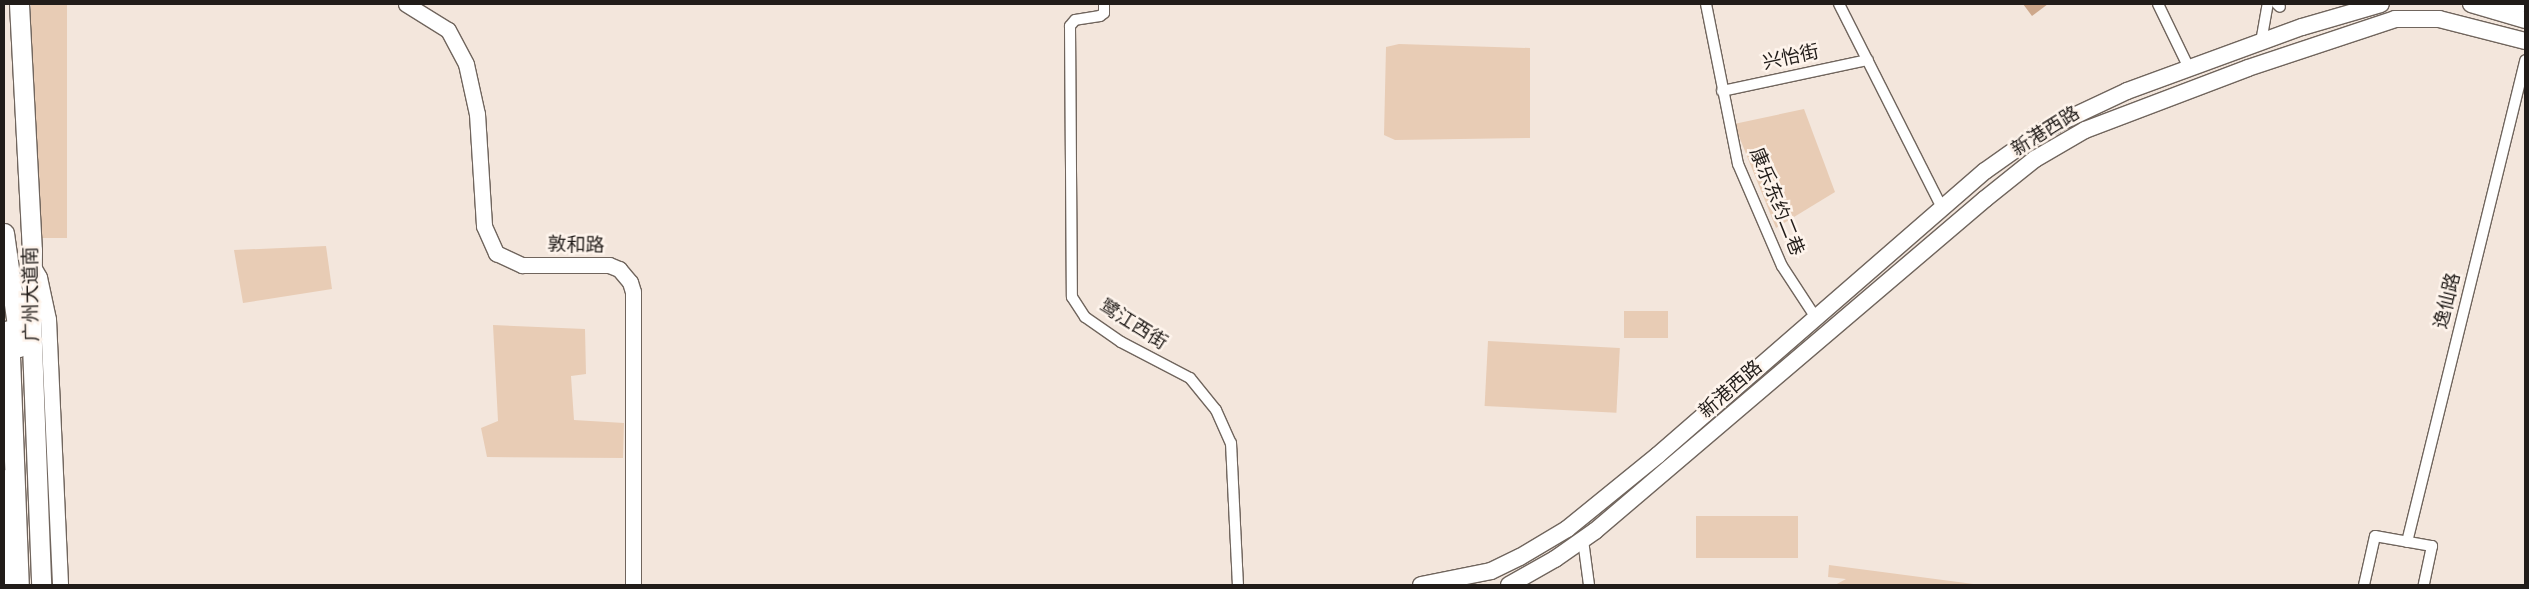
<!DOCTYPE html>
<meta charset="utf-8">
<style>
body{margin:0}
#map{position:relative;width:2529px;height:589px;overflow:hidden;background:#f3e6dc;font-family:"Alegreya Sans","Noto Sans SC",sans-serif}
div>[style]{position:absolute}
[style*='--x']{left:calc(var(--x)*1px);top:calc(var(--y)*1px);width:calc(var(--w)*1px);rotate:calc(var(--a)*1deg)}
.green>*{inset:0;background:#e8ccb5;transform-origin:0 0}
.water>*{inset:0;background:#cda78a}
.roads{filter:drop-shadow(1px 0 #70655d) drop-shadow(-1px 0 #70655d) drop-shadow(0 1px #70655d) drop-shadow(0 -1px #70655d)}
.street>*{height:10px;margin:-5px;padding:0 5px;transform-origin:5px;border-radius:5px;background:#fff}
.secondary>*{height:15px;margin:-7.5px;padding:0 7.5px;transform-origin:7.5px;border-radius:7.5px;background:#fff}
.primary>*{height:16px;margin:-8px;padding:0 8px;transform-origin:8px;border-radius:8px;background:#fff}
.highway>*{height:19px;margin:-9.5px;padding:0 9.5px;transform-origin:9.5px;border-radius:9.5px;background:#fff}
span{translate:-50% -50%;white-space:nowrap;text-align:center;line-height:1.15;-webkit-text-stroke:5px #fef4ec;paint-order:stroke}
.street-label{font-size:19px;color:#211c19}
.frame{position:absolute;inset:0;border:5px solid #211c19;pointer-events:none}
</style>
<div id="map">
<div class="green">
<i style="left:31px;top:4px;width:36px;height:234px"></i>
<i style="clip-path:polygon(1399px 44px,1530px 48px,1530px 138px,1395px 140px,1384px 135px,1386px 47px)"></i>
<i style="clip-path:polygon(1804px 109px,1835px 192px,1776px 228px,1734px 124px)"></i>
<i style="clip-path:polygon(326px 246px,332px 289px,243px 303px,234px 250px)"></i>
<i style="left:1624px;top:311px;width:44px;height:27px"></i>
<i style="clip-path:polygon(493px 325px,585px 329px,586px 374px,571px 376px,574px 420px,624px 423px,623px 458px,487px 457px,481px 428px,498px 421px)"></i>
<i style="left:1488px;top:341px;width:132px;height:65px;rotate:3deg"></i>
<i style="left:1798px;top:516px;width:42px;height:102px;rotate:90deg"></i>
<i style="clip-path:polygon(1829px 565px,1981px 585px,1835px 585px,1846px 579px,1828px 577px)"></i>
</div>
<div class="water">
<i style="clip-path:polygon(2023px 4px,2048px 4px,2032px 16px)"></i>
</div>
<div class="roads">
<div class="street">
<i style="--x:1104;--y:4;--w:9;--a:90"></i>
<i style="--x:1104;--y:13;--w:5;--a:143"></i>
<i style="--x:1100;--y:16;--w:25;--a:171"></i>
<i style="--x:1075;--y:20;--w:8;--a:130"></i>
<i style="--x:1070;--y:26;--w:271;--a:89.6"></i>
<i style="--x:1072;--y:297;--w:24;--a:57"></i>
<i style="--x:1085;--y:317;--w:44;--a:34.8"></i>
<i style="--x:1121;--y:342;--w:78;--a:27.6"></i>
<i style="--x:1190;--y:378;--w:41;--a:50.9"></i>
<i style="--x:1216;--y:410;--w:36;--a:66"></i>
<i style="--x:1231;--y:443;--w:142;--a:87.2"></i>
<i style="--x:1706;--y:4;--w:163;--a:78.7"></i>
<i style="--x:1738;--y:164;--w:111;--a:66.7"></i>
<i style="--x:1782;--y:266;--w:62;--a:56.8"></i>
<i style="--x:1839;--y:4;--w:229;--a:63.2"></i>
<i style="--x:2158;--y:4;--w:71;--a:64.2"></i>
<i style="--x:2277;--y:4;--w:4;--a:45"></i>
<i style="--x:2261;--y:42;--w:39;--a:-80"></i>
<i style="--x:1722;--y:91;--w:149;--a:-12"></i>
<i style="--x:1583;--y:540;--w:45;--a:82.4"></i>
<i style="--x:2407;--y:542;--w:496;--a:-76.2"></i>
<i style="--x:2364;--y:585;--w:50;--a:-77.3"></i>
<i style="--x:2375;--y:536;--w:58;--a:10"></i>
<i style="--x:2432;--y:546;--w:40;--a:102"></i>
</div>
<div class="secondary">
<i style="--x:406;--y:4;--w:49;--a:31.8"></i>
<i style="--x:448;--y:30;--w:38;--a:62"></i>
<i style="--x:466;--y:64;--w:51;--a:77.6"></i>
<i style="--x:477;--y:114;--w:112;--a:86.4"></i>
<i style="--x:484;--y:226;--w:30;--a:66"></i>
<i style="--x:496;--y:253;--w:29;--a:25"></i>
<i style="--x:522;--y:265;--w:87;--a:0"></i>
<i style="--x:609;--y:265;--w:11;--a:22"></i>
<i style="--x:619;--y:269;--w:17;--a:50"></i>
<i style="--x:630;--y:282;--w:10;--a:73"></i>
<i style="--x:633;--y:292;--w:293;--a:90"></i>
<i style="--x:2495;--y:11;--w:27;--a:-15"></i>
<i style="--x:32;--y:265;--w:14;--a:60"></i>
<i style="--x:39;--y:277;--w:43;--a:77.9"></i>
<i style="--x:48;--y:319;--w:266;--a:87.4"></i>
<i style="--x:4;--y:477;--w:108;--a:87.3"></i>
</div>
<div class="primary">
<i style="--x:2471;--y:4;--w:56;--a:16.5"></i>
<i style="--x:1421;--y:585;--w:71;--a:-11.3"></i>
<i style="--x:1491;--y:571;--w:32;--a:-26"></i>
<i style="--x:1520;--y:557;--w:55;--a:-30.8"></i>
<i style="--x:1567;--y:529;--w:117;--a:-39.1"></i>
<i style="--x:1658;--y:455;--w:433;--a:-41"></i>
<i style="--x:1985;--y:171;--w:67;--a:-35.3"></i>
<i style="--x:2040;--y:132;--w:96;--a:-25.2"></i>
<i style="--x:2127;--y:91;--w:186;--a:-20.1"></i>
<i style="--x:2302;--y:27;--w:82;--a:-16.2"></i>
<i style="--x:1509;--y:585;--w:53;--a:-29.5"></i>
<i style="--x:1555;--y:559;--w:49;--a:-35"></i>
<i style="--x:1595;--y:531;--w:512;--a:-40.41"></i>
<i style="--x:1985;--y:199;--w:64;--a:-38.7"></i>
<i style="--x:2035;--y:159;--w:58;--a:-30.1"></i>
<i style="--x:2085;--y:130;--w:174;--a:-20.8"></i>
<i style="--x:2248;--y:68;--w:155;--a:-18.4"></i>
<i style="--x:2395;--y:19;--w:44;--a:0"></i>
<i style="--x:2439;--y:19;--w:89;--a:14.3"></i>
</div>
<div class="highway">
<i style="--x:19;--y:4;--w:246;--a:87"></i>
<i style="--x:32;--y:250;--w:69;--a:90.8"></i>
<i style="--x:31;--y:319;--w:266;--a:87.8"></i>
<i style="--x:4;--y:233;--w:115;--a:82"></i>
<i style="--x:9;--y:330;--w:255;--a:87.8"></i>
</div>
</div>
<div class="street-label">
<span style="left:1791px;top:58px;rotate:-12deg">兴怡街</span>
<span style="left:2046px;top:132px;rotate:-32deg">新港西路</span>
<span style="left:1776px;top:202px;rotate:68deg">康乐东约二巷</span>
<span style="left:576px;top:246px;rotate:1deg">敦和路</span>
<span style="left:32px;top:294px;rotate:-91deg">广州大道南</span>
<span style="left:2448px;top:301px;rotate:-76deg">逸仙路</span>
<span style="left:1133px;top:325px;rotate:32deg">鹭江西街</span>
<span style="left:1731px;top:390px;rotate:-41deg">新港西路</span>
</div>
<div class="frame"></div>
</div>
